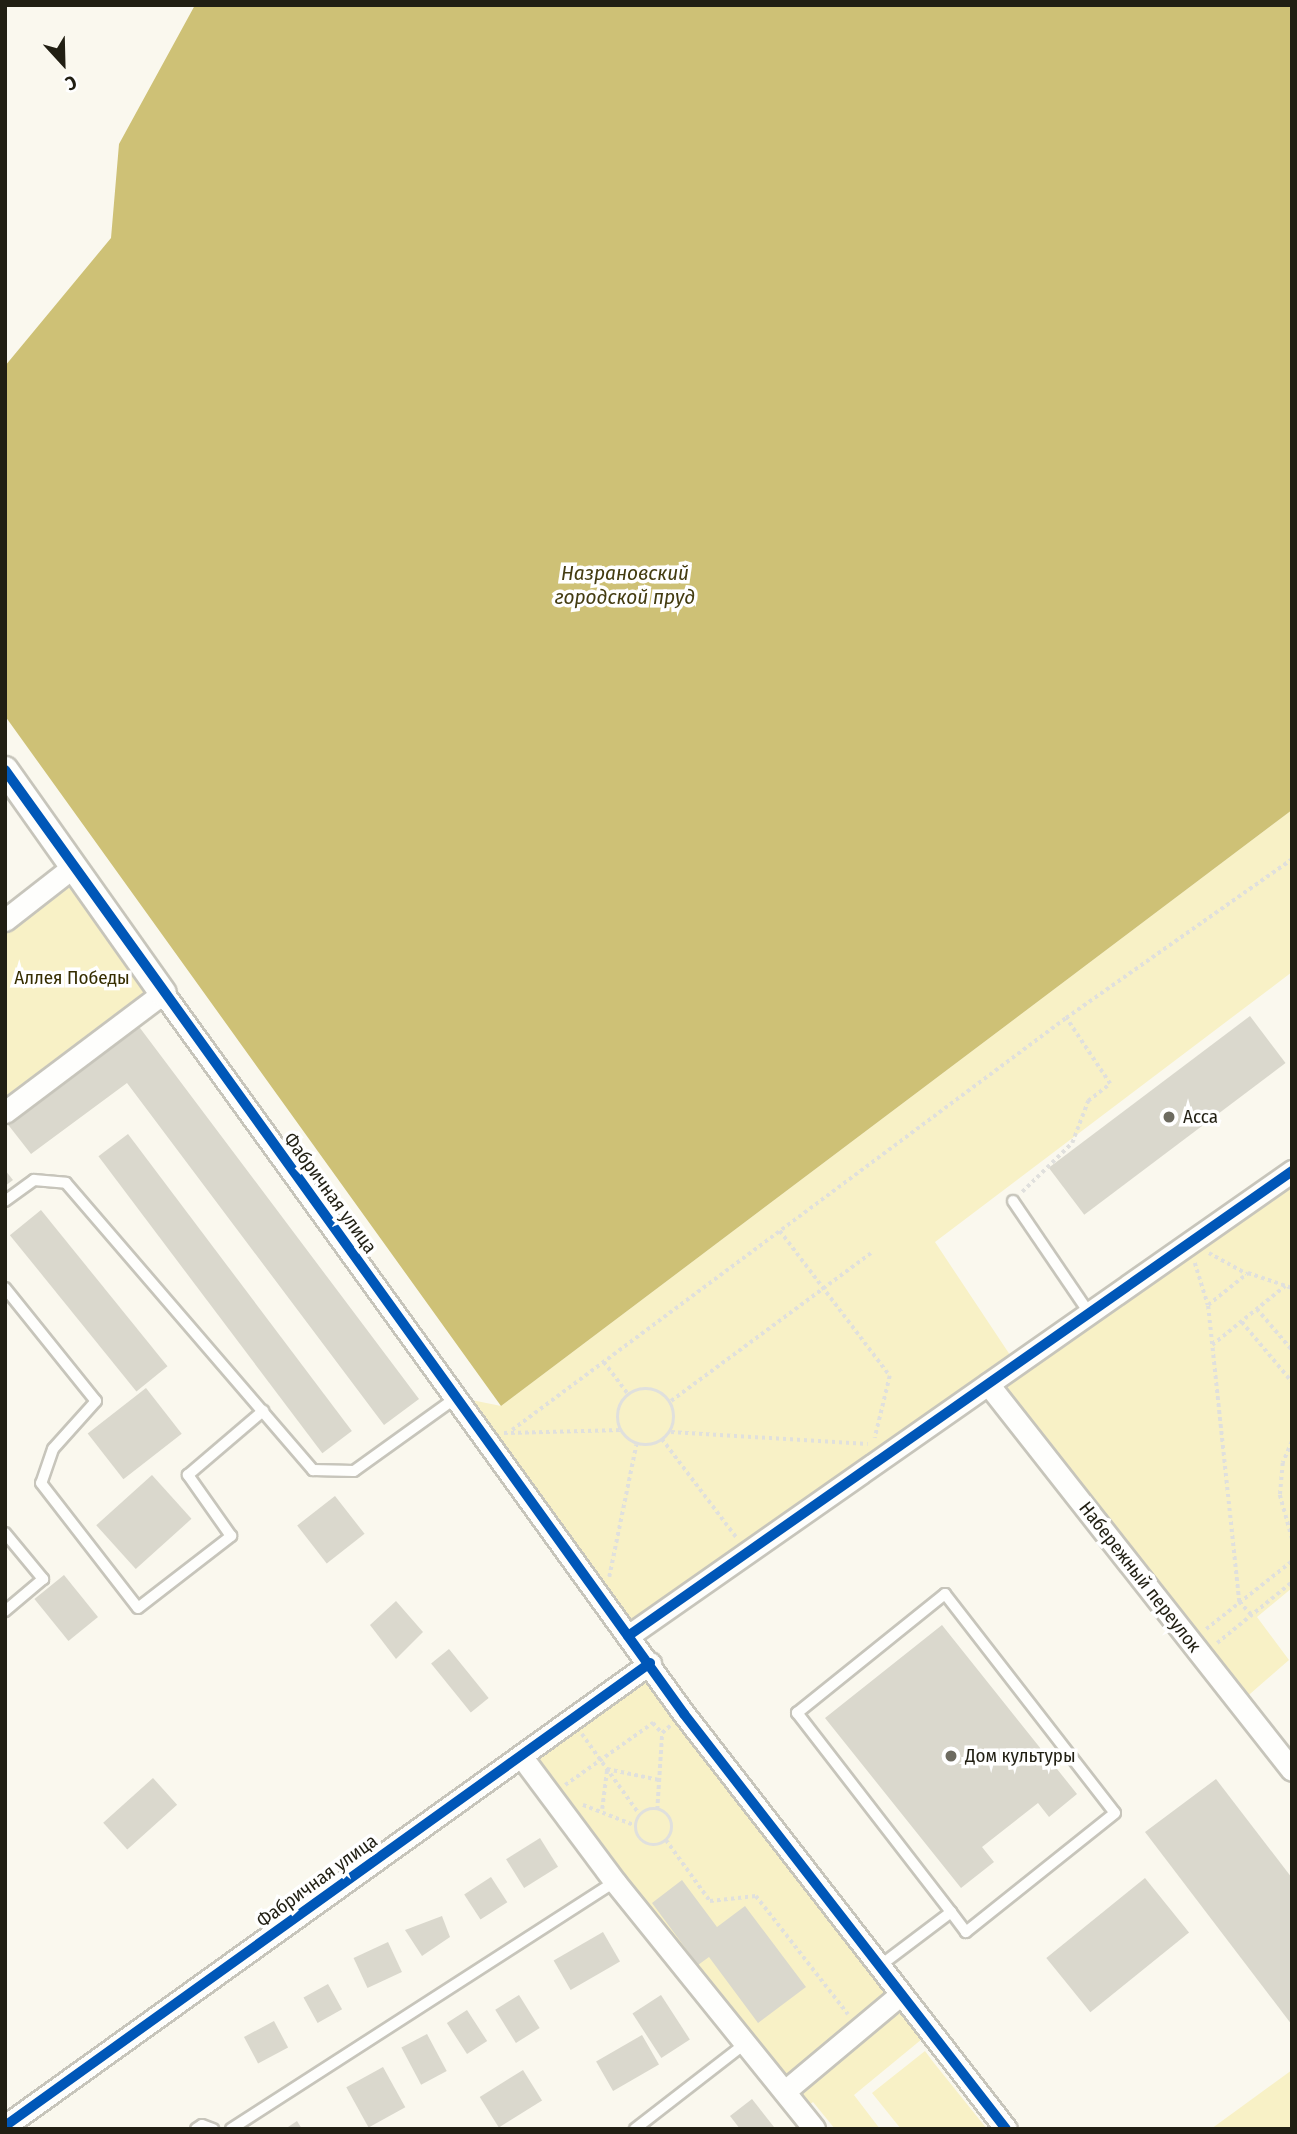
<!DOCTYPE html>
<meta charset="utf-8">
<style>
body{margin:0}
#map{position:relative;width:1297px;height:2134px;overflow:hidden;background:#faf8ee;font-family:"Fira Sans Condensed",sans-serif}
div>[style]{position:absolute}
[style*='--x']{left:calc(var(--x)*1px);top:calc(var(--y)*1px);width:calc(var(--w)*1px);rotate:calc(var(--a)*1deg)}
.green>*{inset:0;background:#f8f1c6}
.water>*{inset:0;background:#cec176}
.building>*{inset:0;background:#dad8cd;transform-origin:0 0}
.path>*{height:3.5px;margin-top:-1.75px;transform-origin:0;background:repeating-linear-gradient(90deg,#e0e0dd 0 3.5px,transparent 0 7px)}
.path>.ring{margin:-1.75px;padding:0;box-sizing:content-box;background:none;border:3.5px solid #e0e0dd;border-radius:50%}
.roads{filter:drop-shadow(2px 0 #c7c5bb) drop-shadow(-2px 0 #c7c5bb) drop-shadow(0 2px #c7c5bb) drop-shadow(0 -2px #c7c5bb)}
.service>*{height:10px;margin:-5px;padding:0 5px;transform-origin:5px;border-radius:5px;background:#fefefc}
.minor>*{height:21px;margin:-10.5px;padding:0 10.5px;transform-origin:10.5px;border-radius:10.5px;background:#fefefc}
.tertiary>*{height:26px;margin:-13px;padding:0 13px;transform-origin:13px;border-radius:13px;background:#fefefc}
.cycleway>*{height:10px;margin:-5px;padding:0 5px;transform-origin:5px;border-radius:5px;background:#0057b8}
.dots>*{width:19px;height:19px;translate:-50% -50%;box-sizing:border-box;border:4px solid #fff;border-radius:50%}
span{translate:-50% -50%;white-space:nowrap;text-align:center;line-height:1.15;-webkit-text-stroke:7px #fff;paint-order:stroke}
.park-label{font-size:19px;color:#352d00}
.poi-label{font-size:19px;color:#211f13}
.left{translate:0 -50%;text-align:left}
.street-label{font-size:19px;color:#211f13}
.water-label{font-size:21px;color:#443c11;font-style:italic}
.frame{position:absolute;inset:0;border:7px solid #211f13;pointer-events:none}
.north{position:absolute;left:28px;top:28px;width:70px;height:70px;-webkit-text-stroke:5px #fff;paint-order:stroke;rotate:158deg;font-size:19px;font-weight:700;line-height:28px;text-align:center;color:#211f13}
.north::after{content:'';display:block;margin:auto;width:24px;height:32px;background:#211f13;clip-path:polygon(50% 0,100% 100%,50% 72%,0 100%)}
</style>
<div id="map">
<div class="green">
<i style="clip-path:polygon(1292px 810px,1292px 972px,935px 1242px,1016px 1364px,628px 1636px,457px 1397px,501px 1406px)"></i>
<i style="clip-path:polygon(74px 866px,163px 993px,5px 1112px,5px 920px)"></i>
<i style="clip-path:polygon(1292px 1184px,1292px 1588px,1257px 1617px,1289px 1660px,1243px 1700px,1004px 1389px)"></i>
<i style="clip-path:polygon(650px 1663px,918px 2017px,909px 2024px,922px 2039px,854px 2095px,880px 2129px,835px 2129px,813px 2102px,801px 2111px,521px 1756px)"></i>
<i style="clip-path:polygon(925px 2051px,934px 2063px,987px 2129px,901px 2129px,872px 2093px)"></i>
<i style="clip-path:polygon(1292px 2070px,1292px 2129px,1211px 2129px)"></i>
</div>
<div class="water">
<i style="clip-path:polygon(195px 5px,1292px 5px,1292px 810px,501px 1406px,5px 716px,5px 366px,111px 238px,119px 144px)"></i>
</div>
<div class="building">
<i style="left:1250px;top:1016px;width:59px;height:252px;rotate:53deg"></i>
<i style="clip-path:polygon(137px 1024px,419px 1399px,384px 1425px,127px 1083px,31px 1154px,6px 1122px)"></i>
<i style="left:128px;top:1134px;width:372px;height:37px;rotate:53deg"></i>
<i style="clip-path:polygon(5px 1170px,13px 1180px,5px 1186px)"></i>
<i style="left:41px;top:1210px;width:201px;height:40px;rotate:51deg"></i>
<i style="left:146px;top:1388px;width:58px;height:74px;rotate:52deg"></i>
<i style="left:152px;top:1475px;width:59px;height:75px;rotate:48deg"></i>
<i style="left:335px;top:1496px;width:48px;height:48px;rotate:52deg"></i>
<i style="left:64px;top:1575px;width:54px;height:38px;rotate:51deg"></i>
<i style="clip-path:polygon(396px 1601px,423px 1632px,396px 1659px,370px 1625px)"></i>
<i style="clip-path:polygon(942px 1625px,1077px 1794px,1049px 1817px,1038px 1803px,982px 1847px,994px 1862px,961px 1888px,825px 1718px)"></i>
<i style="left:449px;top:1649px;width:63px;height:23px;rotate:51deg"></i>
<i style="left:153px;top:1778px;width:36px;height:67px;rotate:48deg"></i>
<i style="clip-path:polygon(1216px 1779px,1292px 1878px,1292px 2025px,1145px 1832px)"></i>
<i style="left:540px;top:1838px;width:34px;height:40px;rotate:58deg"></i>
<i style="left:491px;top:1877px;width:30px;height:32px;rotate:57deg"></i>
<i style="left:1145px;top:1878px;width:70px;height:127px;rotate:51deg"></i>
<i style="clip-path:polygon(682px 1880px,717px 1927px,745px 1906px,806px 1987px,758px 2023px,709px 1957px,698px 1965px,652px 1903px)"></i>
<i style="clip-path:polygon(442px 1916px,450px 1937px,422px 1956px,405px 1930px)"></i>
<i style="left:603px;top:1932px;width:34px;height:57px;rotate:60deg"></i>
<i style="left:388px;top:1942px;width:33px;height:38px;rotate:65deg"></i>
<i style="left:328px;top:1984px;width:29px;height:28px;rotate:61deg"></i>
<i style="left:519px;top:1995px;width:39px;height:28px;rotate:58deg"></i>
<i style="left:661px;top:1995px;width:53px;height:34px;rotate:57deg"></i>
<i style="left:467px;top:2010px;width:37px;height:24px;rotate:57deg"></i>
<i style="left:274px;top:2021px;width:30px;height:34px;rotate:62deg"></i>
<i style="left:427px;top:2034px;width:42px;height:29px;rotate:62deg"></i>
<i style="left:642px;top:2035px;width:34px;height:53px;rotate:60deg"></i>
<i style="left:383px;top:2067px;width:46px;height:42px;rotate:61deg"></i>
<i style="left:523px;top:2070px;width:36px;height:51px;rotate:58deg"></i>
<i style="clip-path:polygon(752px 2099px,774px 2127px,772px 2129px,740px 2129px,730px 2116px)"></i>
<i style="clip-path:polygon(297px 2121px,302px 2129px,285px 2129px)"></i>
</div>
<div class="path">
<i style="--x:1022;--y:1192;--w:70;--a:-44.4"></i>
<i style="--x:1072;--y:1143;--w:45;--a:-69.1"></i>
<i style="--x:1088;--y:1101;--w:28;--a:-38"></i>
<i style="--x:1110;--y:1084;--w:79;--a:-123.7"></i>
<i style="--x:780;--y:1231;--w:182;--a:52.8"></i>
<i style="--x:890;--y:1376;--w:64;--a:103.6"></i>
<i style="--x:1209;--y:1253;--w:43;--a:28.9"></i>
<i style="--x:1195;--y:1263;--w:44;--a:72.8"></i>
<i style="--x:1257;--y:1309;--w:54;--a:49.5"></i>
<i style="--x:1242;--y:1322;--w:78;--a:50.2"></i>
<i style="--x:1212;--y:1345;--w:94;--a:-38.9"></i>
<i style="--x:604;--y:1362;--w:40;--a:53"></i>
<i class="ring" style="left:618px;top:1389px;width:52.5px;height:52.5px"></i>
<i style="--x:671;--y:1401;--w:250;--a:-36.5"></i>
<i style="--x:512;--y:1430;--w:690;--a:-36.64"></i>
<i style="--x:1066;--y:1018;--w:276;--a:-35.1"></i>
<i style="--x:671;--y:1432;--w:197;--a:3.5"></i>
<i style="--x:504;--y:1433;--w:117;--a:-1.5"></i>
<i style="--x:662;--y:1439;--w:123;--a:52.9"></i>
<i style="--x:1292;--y:1442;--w:23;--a:113"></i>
<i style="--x:1283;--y:1463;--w:32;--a:95"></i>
<i style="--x:1280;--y:1495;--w:45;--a:74.4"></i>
<i style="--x:609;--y:1577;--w:135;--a:-78.4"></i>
<i style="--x:1251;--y:1615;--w:18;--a:-133"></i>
<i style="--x:1239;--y:1602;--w:299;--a:-96"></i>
<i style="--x:1208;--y:1305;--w:51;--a:-38.7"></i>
<i style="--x:1248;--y:1273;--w:46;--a:18.8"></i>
<i style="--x:1206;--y:1629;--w:110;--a:-38.3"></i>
<i style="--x:1217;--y:1643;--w:97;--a:-39.1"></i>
<i style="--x:582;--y:1734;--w:100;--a:54.4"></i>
<i style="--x:565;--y:1785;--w:108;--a:-35.2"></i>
<i style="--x:653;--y:1723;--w:13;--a:48"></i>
<i style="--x:583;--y:1805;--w:57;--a:21.6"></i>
<i style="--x:602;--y:1809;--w:40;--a:-82.9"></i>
<i style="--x:607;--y:1769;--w:53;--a:11.9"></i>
<i class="ring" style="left:636px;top:1809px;width:32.5px;height:32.5px"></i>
<i style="--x:657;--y:1810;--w:77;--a:-86.3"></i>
<i style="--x:662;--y:1733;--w:12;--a:-42"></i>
<i style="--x:666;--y:1840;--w:75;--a:54.2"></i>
<i style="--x:710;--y:1901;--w:46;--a:-6.2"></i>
<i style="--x:756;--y:1896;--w:150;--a:52.1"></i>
</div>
<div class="roads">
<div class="service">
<i style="--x:5;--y:1201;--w:36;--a:-36"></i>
<i style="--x:34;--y:1180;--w:32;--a:5"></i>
<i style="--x:66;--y:1183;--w:379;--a:49.3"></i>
<i style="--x:313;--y:1470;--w:41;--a:1.4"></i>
<i style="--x:354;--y:1471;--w:127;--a:-35.7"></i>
<i style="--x:1013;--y:1201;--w:135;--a:55.8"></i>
<i style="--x:5;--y:1288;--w:145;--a:51.2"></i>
<i style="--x:96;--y:1401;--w:64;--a:131.9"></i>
<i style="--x:53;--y:1449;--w:36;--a:109"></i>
<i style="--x:41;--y:1483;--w:158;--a:52.2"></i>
<i style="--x:138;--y:1608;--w:118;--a:-37.7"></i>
<i style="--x:231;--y:1536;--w:75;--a:-125.2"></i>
<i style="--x:188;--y:1475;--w:99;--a:-40.5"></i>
<i style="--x:5;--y:1533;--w:60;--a:50.4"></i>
<i style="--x:43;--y:1579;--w:50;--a:139.9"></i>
<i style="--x:877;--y:1968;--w:93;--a:-37.1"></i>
<i style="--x:951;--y:1912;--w:252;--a:-127.7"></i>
<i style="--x:797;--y:1713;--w:190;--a:-38.8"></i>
<i style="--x:945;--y:1594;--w:277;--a:52.2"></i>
<i style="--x:1115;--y:1813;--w:191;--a:141.4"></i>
<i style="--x:966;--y:1932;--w:25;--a:-127"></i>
<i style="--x:196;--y:2129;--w:7;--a:-34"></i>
<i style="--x:202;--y:2125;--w:12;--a:20"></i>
<i style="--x:231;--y:2129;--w:457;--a:-32.8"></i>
<i style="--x:635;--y:2129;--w:140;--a:-37.8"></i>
</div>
<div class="minor">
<i style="--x:5;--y:920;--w:88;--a:-38"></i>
<i style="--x:5;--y:1112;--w:198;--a:-37"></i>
<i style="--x:163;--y:993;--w:890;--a:54.15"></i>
<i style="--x:684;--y:1714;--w:525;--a:52.19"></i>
<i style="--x:988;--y:1384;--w:491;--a:51.8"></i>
<i style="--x:628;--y:1636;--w:811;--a:-35"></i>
<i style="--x:521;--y:1756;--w:157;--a:53.3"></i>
<i style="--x:615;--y:1882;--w:317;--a:51.1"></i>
<i style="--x:785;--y:2091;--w:150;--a:-39.9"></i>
<i style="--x:5;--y:2126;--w:794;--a:-35.67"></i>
</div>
<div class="tertiary">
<i style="--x:5;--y:770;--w:273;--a:54.7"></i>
</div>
</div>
<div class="cycleway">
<i style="--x:5;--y:770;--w:1163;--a:54.27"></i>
<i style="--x:684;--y:1714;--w:525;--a:52.19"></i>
<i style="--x:628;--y:1636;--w:811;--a:-35"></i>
<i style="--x:5;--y:2126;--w:794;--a:-35.67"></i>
</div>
<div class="dots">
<i style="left:1169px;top:1117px;background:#6d6b60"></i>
<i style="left:951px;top:1756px;background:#6d6b60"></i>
</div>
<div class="park-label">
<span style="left:72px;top:978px">Аллея Победы</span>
</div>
<div class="poi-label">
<span class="left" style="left:1183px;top:1117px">Асса</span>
<span class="left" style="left:965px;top:1756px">Дом культуры</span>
</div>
<div class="street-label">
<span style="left:330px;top:1193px;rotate:54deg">Фабричная улица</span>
<span style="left:1140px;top:1577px;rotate:52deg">Набережный переулок</span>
<span style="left:317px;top:1881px;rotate:-36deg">Фабричная улица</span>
</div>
<div class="water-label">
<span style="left:625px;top:585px">Назрановский<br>городской пруд</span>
</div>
<div class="frame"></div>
<div class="north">С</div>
</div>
